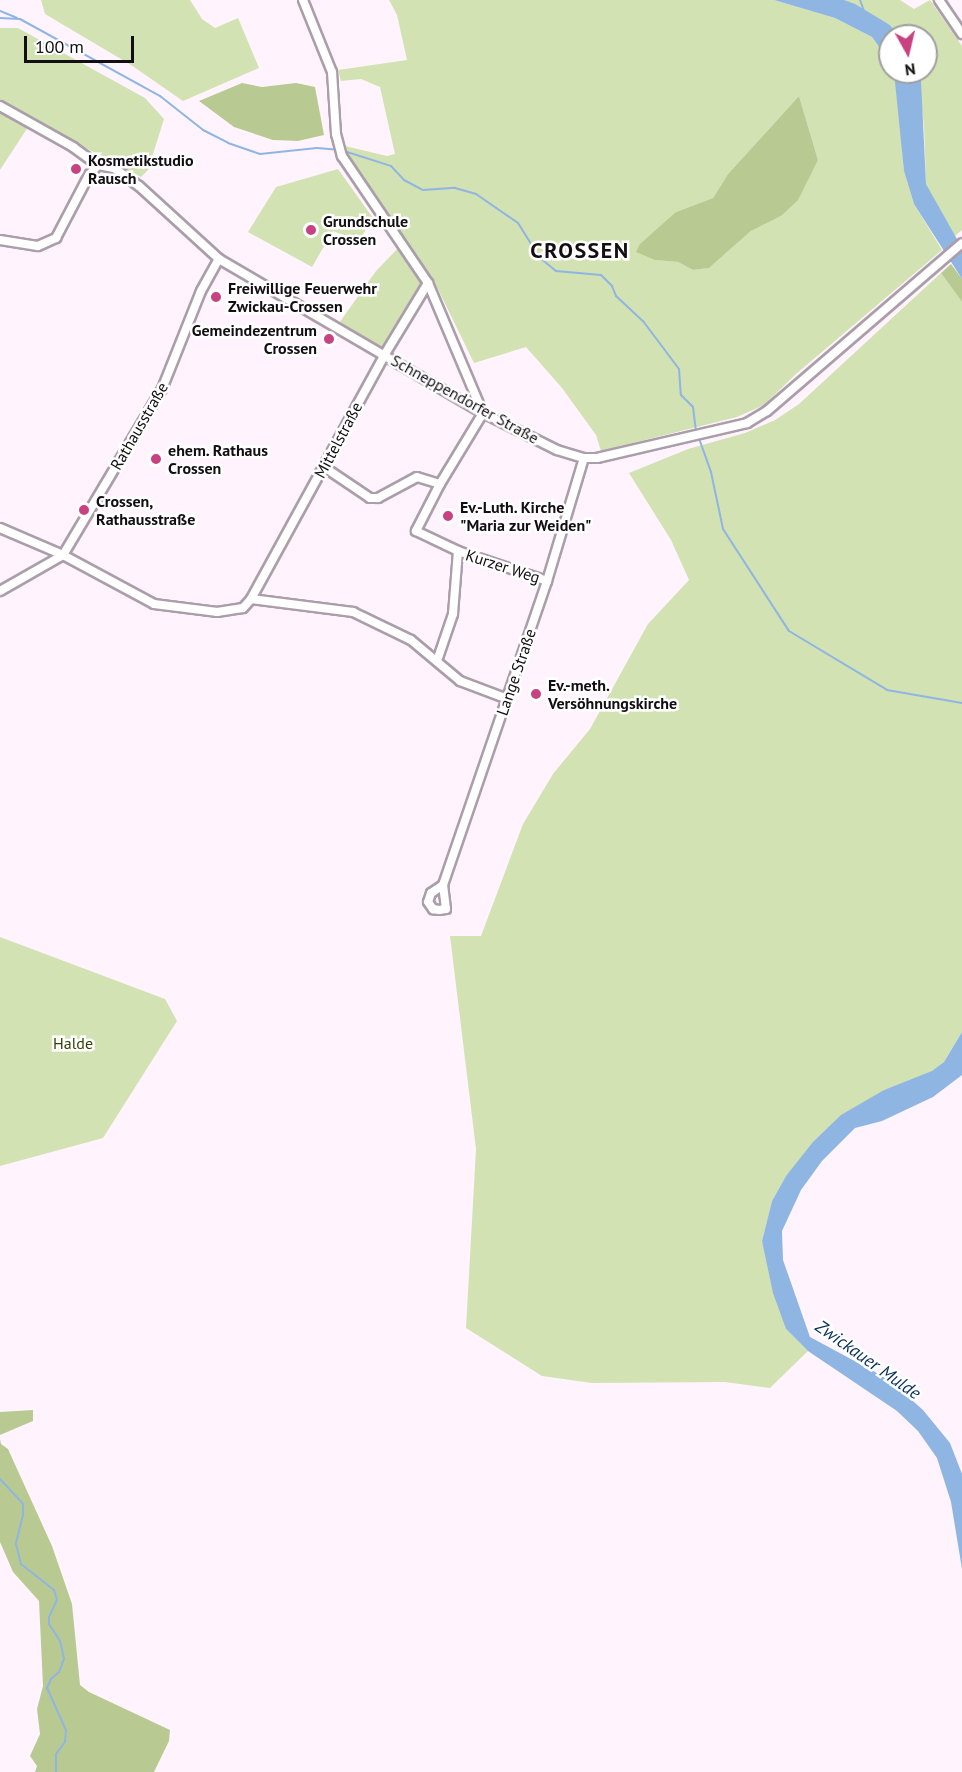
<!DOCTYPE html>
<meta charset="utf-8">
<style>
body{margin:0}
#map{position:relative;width:962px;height:1772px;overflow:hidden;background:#fff4fe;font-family:"PT Sans",sans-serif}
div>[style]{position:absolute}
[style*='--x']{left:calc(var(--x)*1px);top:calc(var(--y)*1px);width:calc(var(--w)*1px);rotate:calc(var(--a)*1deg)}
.green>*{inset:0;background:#d2e2b3}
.forest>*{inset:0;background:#b8ca92}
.water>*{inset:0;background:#8fb5e3}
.stream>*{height:2px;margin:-1px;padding:0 1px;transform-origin:1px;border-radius:1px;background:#8fb5e3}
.roads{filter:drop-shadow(2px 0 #ab9eaa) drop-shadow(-2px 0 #ab9eaa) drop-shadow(0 2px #ab9eaa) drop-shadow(0 -2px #ab9eaa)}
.minor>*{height:8px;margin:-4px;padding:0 4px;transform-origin:4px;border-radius:4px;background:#fff}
.dots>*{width:16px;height:16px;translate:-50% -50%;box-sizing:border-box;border:3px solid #fff;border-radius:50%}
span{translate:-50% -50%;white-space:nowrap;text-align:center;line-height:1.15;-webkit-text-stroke:5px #fff;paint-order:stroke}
.poi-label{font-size:16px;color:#120e12;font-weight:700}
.left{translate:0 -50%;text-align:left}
.right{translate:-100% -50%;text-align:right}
.street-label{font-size:16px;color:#120e12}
.park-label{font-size:16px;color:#344302}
.water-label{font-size:18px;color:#062e58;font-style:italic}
.district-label{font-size:22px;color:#120e12;font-weight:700;letter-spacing:1.5px}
.north{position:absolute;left:878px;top:24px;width:60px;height:60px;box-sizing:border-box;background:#fff;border:2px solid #a09fa0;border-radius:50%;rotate:172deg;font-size:16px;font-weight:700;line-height:24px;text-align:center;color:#120e12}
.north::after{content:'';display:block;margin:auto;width:21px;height:27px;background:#c84181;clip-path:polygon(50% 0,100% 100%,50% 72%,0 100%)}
.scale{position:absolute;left:24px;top:36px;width:110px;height:27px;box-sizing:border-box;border:3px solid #120e12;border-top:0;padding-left:8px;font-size:18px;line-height:21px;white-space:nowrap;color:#120e12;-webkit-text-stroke:4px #fff;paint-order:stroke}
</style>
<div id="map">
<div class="green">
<i style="clip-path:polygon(41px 0,190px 0,202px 19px,215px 28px,238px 18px,259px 68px,183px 101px,131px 65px,45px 14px)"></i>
<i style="clip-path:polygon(evenodd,389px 0,774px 0,835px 18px,872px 37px,890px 62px,890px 72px,894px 72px,898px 92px,904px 171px,914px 204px,942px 250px,796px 374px,764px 405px,737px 417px,601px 451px,596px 435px,562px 388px,526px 347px,474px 363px,434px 281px,351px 161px,345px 146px,387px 156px,395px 154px,380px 87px,361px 79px,341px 81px,338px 70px,407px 60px,397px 15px,389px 0,799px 96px,818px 160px,781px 216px,751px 231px,709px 268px,693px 270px,678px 262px,655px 260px,676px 212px,713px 198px,728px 174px,799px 96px)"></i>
<i style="clip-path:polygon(844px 0,900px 0,914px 9px,930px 0,962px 46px,962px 230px,954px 237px,926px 184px,924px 127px,918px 72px,926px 72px,926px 36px,898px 36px,890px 25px)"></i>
<i style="clip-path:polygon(0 28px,18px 28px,145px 98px,164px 119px,148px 170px,141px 177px,0 103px)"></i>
<i style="clip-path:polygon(0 108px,30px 124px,0 170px)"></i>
<i style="clip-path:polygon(338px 169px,373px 218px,359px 241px,333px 231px,312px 267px,248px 232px,276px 187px)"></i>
<i style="clip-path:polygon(402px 244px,428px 283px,385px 354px,337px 326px,376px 271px)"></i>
<i style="clip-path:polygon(941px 273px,962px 302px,962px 1032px,944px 1062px,932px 1072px,884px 1090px,786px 1176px,772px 1201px,762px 1241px,786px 1329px,808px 1351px,770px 1388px,725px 1382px,592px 1383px,542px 1376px,466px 1328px,476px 1149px,450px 936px,481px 936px,523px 824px,553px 774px,590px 729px,648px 624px,689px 580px,671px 540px,629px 473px,688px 449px,745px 433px,775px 420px,799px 404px)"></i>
<i style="clip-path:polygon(0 937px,165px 999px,177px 1021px,103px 1138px,0 1166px)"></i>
</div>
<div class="forest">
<i style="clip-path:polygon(242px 83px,262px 87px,296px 83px,315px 87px,324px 135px,298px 141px,273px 140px,234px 127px,199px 101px)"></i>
<i style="clip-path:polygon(799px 96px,818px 160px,798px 200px,781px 216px,751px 231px,709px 268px,693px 270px,678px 262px,655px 260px,636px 252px,640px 244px,676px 212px,713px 198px,728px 174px)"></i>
<i style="clip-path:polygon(951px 264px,962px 279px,962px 302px,941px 273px)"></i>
<i style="clip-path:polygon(33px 1410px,33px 1421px,0 1435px,0 1412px)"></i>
<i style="clip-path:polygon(0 1439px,1px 1444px,8px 1449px,52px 1546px,72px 1604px,80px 1685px,89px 1692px,170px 1730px,169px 1741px,154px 1772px,35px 1772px,37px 1766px,30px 1756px,40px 1734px,37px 1709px,43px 1686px,39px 1601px,13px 1572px,0 1542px)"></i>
</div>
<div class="water">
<i style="clip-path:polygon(774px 0,844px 0,855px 4px,890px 25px,898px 36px,890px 36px,890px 62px,872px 37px,835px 18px)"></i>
<i style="clip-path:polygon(894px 72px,918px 72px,921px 81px,926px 184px,962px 248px,962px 279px,914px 204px,904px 171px)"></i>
<i style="clip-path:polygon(962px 1032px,962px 1075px,933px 1097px,882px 1121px,855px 1128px,822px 1161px,801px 1190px,782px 1231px,783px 1260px,810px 1337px,888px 1379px,923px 1410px,950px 1443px,962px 1474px,962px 1569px,951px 1502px,937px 1458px,918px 1431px,897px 1411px,808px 1351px,786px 1329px,773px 1293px,762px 1241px,772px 1201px,786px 1176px,813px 1142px,841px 1115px,884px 1090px,932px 1071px,944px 1062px)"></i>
</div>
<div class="stream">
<i style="--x:860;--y:0;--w:12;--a:70"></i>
<i style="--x:0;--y:11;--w:18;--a:22"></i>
<i style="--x:0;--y:18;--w:20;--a:3"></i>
<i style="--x:20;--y:19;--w:160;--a:28.8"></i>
<i style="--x:160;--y:96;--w:55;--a:38.3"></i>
<i style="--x:203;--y:130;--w:28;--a:27"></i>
<i style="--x:228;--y:143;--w:34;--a:19"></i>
<i style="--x:260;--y:154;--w:57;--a:-6"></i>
<i style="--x:317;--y:148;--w:21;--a:5"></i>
<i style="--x:344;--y:151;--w:49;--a:17.7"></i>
<i style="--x:391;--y:166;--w:19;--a:47"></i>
<i style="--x:404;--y:180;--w:21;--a:28"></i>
<i style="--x:423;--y:190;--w:32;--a:-4"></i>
<i style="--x:455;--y:188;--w:22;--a:16"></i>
<i style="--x:476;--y:194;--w:51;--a:34.6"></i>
<i style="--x:518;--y:223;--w:41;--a:57.8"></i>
<i style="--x:540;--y:258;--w:21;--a:39"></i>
<i style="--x:556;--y:271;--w:45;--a:5.1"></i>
<i style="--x:601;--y:275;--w:16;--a:45"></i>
<i style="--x:612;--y:286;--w:11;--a:68"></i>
<i style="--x:616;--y:296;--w:37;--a:43"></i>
<i style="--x:643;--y:321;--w:60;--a:53.1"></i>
<i style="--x:679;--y:369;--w:26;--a:86"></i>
<i style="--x:681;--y:395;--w:17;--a:45"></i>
<i style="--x:693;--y:407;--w:23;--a:83"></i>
<i style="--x:696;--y:430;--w:45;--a:70.3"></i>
<i style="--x:711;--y:472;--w:58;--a:78.1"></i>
<i style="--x:723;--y:529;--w:121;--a:57.1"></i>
<i style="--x:789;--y:631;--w:114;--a:31"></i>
<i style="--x:887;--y:690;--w:76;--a:9.8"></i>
<i style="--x:0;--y:1479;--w:34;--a:47"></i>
<i style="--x:23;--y:1504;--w:11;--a:90"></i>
<i style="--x:23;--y:1515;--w:30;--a:104"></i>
<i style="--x:16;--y:1544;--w:21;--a:76"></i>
<i style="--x:21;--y:1564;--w:42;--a:38.2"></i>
<i style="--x:54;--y:1590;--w:10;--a:73"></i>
<i style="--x:57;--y:1600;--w:19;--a:115"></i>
<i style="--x:49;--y:1617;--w:7;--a:90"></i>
<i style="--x:49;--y:1624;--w:20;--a:57"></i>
<i style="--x:60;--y:1641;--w:18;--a:77"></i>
<i style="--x:64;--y:1659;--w:14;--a:111"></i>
<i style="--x:59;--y:1672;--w:11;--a:139"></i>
<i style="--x:51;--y:1679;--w:10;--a:114"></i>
<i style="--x:47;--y:1688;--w:46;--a:65.7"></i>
<i style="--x:66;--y:1730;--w:12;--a:95"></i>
<i style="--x:65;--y:1742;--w:15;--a:127"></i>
<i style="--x:56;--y:1754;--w:18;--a:90"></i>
</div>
<div class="roads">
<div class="minor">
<i style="--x:303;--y:0;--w:78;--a:68.1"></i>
<i style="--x:332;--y:72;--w:62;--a:86.3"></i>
<i style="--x:336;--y:134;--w:23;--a:75"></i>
<i style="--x:342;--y:156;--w:153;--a:55.9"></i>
<i style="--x:428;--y:283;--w:141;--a:67.1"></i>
<i style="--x:483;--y:413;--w:83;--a:121.2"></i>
<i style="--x:440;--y:484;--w:53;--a:117.1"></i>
<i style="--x:416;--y:531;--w:47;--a:25.5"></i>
<i style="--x:458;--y:551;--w:94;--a:18.6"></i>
<i style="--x:939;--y:0;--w:41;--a:55.9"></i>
<i style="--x:0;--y:106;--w:84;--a:29.3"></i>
<i style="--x:73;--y:147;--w:31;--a:36"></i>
<i style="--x:0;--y:240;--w:38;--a:9"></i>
<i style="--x:38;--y:246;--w:20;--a:-24"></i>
<i style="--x:56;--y:238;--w:71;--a:-62.4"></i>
<i style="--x:89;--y:175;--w:13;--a:-48"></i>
<i style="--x:98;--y:165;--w:16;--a:11"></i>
<i style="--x:114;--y:168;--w:31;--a:36"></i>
<i style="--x:139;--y:186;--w:108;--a:42.4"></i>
<i style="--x:219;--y:259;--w:306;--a:30.3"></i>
<i style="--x:483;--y:413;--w:83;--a:26.6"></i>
<i style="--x:557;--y:450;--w:28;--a:17"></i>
<i style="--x:584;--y:458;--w:13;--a:0"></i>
<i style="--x:597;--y:458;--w:154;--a:-13.1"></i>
<i style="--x:747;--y:423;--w:23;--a:-31"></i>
<i style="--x:767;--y:411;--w:257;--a:-40.7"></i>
<i style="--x:324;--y:467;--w:55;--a:34"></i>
<i style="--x:370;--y:498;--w:8;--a:0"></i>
<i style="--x:378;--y:498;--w:44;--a:-28.3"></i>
<i style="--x:417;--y:477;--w:24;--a:17"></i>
<i style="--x:0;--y:528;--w:69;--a:23.2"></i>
<i style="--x:63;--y:555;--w:103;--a:28.3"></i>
<i style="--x:154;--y:604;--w:64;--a:7.2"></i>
<i style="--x:217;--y:612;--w:26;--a:-9"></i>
<i style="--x:243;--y:608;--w:12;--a:-48"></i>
<i style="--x:251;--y:599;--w:103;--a:7.3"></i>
<i style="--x:353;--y:612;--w:64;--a:25.8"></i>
<i style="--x:411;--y:640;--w:64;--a:39.9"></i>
<i style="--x:460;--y:681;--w:51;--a:20.6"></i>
<i style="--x:63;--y:555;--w:193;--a:-59.2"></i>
<i style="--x:162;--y:389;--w:105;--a:-68.3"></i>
<i style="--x:201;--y:291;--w:37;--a:-61"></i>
<i style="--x:0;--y:591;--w:73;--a:-29.7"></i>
<i style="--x:251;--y:599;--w:279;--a:-61.3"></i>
<i style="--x:385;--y:354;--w:83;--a:-58.8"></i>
<i style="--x:437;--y:661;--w:50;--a:-71.2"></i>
<i style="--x:453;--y:614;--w:63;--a:-85.5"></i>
<i style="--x:443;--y:885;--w:14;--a:146"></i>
<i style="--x:431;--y:893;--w:9;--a:108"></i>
<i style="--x:428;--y:902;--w:9;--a:54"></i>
<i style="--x:433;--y:909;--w:6;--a:9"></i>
<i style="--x:439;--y:910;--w:7;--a:-8"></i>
<i style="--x:446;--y:909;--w:24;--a:-97"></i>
<i style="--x:443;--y:885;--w:321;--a:-71.1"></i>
<i style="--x:547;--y:581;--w:128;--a:-73.3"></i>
</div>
</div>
<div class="dots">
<i style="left:76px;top:169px;background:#c84181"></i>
<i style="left:311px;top:230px;background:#c84181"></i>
<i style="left:216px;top:297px;background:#c84181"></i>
<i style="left:329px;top:339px;background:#c84181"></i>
<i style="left:156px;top:459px;background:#c84181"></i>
<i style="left:84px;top:510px;background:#c84181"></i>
<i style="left:448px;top:516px;background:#c84181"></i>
<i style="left:536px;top:694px;background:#c84181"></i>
</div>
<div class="poi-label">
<span class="left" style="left:88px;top:169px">Kosmetikstudio<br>Rausch</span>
<span class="left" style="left:323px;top:230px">Grundschule<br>Crossen</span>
<span class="left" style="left:228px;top:297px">Freiwillige Feuerwehr<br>Zwickau-Crossen</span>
<span class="right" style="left:317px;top:339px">Gemeindezentrum<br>Crossen</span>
<span class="left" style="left:168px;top:459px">ehem. Rathaus<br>Crossen</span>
<span class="left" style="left:96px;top:510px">Crossen,<br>Rathausstraße</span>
<span class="left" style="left:460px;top:516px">Ev.-Luth. Kirche<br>"Maria zur Weiden"</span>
<span class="left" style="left:548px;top:694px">Ev.-meth.<br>Versöhnungskirche</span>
</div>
<div class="street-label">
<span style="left:465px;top:399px;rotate:29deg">Schneppendorfer Straße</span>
<span style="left:139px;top:426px;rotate:-60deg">Rathausstraße</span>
<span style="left:338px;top:440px;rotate:-62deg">Mittelstraße</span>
<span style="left:503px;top:566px;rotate:18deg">Kurzer Weg</span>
<span style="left:516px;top:672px;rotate:-71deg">Lange Straße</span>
</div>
<div class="park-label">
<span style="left:73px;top:1043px">Halde</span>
</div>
<div class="water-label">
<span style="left:868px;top:1360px;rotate:35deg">Zwickauer Mulde</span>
</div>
<div class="district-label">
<span style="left:580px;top:251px">CROSSEN</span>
</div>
<div class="north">N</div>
<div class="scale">100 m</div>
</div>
